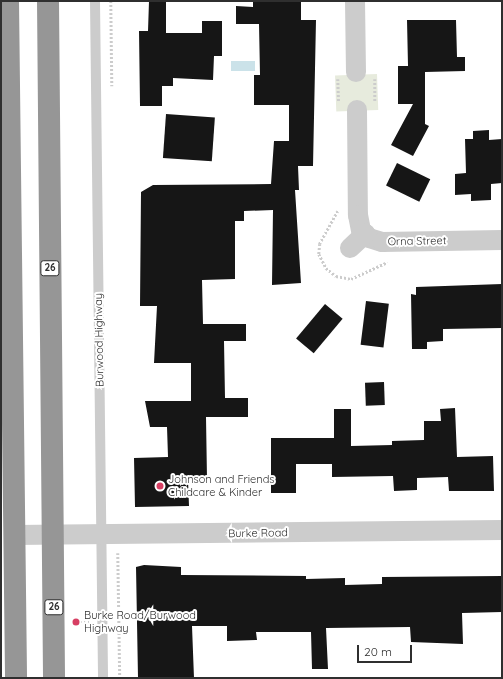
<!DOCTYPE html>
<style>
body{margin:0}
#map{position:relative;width:503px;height:679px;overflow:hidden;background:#fff;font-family:Quicksand,sans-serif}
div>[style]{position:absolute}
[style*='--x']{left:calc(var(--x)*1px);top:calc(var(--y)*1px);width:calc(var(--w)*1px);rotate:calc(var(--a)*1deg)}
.green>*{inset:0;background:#e7ebdd;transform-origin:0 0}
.water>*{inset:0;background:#cbe2e9;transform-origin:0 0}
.building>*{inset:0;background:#161616;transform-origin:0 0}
.path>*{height:2.5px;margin-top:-1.25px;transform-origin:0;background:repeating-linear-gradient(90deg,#ccc 0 2px,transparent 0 4px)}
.lane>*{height:10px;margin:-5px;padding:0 5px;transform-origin:5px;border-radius:5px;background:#ccc}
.street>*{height:20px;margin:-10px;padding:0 10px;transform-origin:10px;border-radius:10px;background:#ccc}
.highway>*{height:22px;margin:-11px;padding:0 11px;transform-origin:11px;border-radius:11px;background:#969696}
.dots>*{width:11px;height:11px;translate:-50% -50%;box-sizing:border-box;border:2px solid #fff;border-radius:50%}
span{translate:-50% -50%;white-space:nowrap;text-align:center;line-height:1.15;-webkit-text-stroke:4px #fff;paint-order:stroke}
.shield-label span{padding:1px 3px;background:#fff;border:1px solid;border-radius:3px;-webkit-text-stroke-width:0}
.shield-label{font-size:10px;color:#2f2f2f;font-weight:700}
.street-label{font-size:11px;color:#2f2f2f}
.poi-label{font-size:11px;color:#2f2f2f}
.left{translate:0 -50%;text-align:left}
.frame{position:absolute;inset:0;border:2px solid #2f2f2f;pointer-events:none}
.scale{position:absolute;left:357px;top:645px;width:55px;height:18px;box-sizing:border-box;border:2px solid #2f2f2f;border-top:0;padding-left:5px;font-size:12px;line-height:14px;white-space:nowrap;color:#2f2f2f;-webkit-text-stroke:3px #fff;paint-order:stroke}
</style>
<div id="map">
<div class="green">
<i style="left:377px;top:74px;width:36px;height:42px;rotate:88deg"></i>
</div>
<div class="water">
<i style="left:231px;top:61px;width:24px;height:10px"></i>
</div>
<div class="building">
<i style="clip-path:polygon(149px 1px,166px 1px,166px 33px,202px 33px,202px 21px,222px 21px,222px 56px,214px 56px,213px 80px,173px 78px,173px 86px,162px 86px,162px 106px,140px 106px,139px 31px,148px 31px)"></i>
<i style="clip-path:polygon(253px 1px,301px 1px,301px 20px,316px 20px,313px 166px,298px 166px,299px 190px,295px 190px,301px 283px,272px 285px,273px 210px,244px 211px,244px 221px,235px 221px,235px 279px,202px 280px,203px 324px,246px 324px,246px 341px,224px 341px,225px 398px,248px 398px,248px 417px,206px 417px,207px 479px,188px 479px,189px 506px,135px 507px,134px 458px,168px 457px,167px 427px,150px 427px,145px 401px,191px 401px,191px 363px,154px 363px,157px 306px,140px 306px,141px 192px,153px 185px,271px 184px,274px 141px,289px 141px,289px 105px,254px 105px,254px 75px,260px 75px,259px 24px,236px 24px,236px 6px,253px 7px)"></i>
<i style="clip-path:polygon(407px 20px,456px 20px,457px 57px,465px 57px,465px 71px,425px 72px,425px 124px,429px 126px,413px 156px,391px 145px,413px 104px,398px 104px,398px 66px,408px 66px)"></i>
<i style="left:166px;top:114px;width:49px;height:44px;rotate:4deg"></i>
<i style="clip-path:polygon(489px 130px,489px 140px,502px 139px,502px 183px,491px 184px,491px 200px,471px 201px,471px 194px,455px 195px,455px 174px,466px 173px,465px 139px,473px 139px,473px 131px)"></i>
<i style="left:397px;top:163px;width:37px;height:25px;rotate:26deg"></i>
<i style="clip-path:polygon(502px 284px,502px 328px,443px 329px,443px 341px,427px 342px,427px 349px,412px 349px,411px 294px,416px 295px,416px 287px)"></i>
<i style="left:366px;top:301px;width:23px;height:44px;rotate:7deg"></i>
<i style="left:325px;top:304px;width:23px;height:45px;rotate:40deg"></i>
<i style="left:384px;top:382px;width:23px;height:19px;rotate:88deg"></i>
<i style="clip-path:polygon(455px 408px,457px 457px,493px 456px,494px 491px,449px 491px,448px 477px,417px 478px,417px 490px,394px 491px,393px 476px,332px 477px,332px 464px,296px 464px,296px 493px,271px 493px,271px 438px,334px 438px,334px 409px,351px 409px,351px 446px,392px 445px,392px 441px,424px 440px,424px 421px,441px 421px,440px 409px)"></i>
<i style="clip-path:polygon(144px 565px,181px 567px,181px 575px,306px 576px,306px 579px,345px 578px,345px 585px,382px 584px,382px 577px,502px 576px,502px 612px,462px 613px,463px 644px,411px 642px,410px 627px,326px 628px,328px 669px,312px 669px,311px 632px,256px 632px,257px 640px,227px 641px,227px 626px,192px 626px,194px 678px,138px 678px,136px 567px)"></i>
</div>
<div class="path">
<i style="--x:111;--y:1;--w:85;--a:89.3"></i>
<i style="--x:338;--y:79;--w:23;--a:88"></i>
<i style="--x:375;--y:79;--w:23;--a:90"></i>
<i style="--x:338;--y:211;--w:38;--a:119"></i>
<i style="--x:320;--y:244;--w:10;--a:96"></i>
<i style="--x:319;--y:254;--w:16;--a:63"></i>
<i style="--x:326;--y:268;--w:13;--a:39"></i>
<i style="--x:336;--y:276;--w:15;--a:11"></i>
<i style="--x:351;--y:279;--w:40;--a:-25"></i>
<i style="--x:118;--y:553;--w:125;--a:89.1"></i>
<i style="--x:76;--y:622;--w:13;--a:0"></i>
</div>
<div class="lane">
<i style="--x:95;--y:1;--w:677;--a:89.32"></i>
</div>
<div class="street">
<i style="--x:355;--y:1;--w:71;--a:89.2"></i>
<i style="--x:357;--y:110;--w:105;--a:89.5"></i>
<i style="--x:358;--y:215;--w:15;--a:79"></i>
<i style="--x:361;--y:230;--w:11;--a:45"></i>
<i style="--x:369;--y:238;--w:14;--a:17"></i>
<i style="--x:382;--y:242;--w:120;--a:-1"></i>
<i style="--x:350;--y:248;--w:21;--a:-43"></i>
<i style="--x:15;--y:535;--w:487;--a:-0.6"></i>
</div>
<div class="highway">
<i style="--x:8;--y:1;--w:677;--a:89.32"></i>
<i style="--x:48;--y:1;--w:677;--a:89.49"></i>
</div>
<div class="dots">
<i style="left:160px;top:486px;background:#d73f63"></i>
<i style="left:76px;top:622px;background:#d73f63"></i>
</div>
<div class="shield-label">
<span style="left:50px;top:268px">26</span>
<span style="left:54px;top:607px">26</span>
</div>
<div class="street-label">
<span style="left:417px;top:241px;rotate:-1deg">Orna Street</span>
<span style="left:99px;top:340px;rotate:-91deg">Burwood Highway</span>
<span style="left:258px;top:533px;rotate:-1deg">Burke Road</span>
</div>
<div class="poi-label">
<span class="left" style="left:168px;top:486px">Johnson and Friends<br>Childcare &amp; Kinder</span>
<span class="left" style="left:84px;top:622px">Burke Road/Burwood<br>Highway</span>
</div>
<div class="frame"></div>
<div class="scale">20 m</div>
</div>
